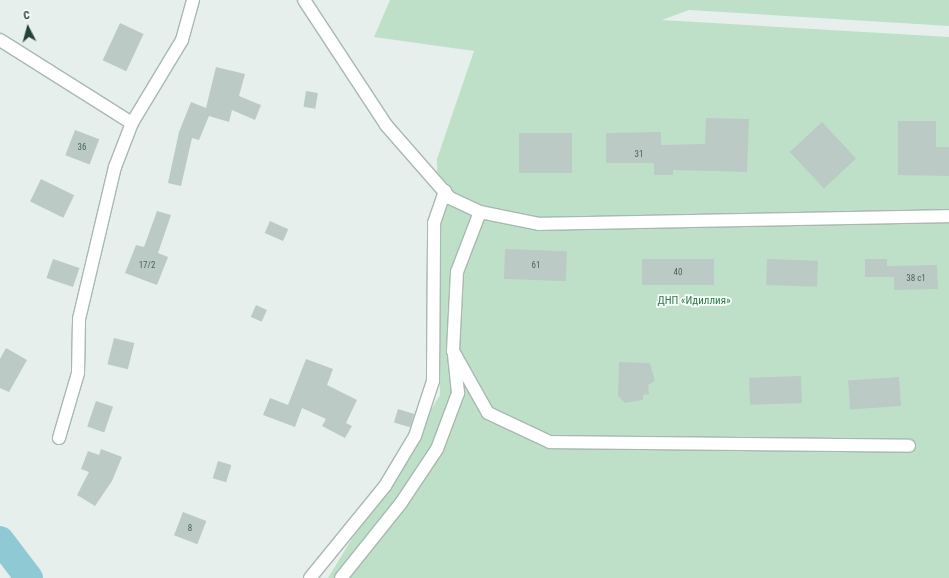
<!DOCTYPE html>
<meta charset="utf-8">
<style>
body{margin:0}
#map{position:relative;width:949px;height:578px;overflow:hidden;background:#e6efeb;font-family:"Roboto Condensed",sans-serif}
div>[style]{position:absolute}
[style*='--x']{left:calc(var(--x)*1px);top:calc(var(--y)*1px);width:calc(var(--w)*1px);rotate:calc(var(--a)*1deg)}
.green>*{inset:0;background:#bfe0c8}
.river>*{height:28px;margin:-14px;padding:0 14px;transform-origin:14px;border-radius:14px;background:#8ec9d4}
.building>*{inset:0;background:#bbcac4;transform-origin:0 0}
.roads{filter:drop-shadow(1px 0 #a8b8b2) drop-shadow(-1px 0 #a8b8b2) drop-shadow(0 1px #a8b8b2) drop-shadow(0 -1px #a8b8b2)}
.street>*{height:12px;margin:-6px;padding:0 6px;transform-origin:6px;border-radius:6px;background:#fff}
span{translate:-50% -50%;white-space:nowrap;text-align:center;line-height:1.15;-webkit-text-stroke:3.5px #f7fbf9;paint-order:stroke}
.number-label{font-size:9px;color:#4a645c}
.number-label span{-webkit-text-stroke-width:0}
.park-label{font-size:11px;color:#2d7a4b}
.north{position:absolute;left:8px;top:8px;width:40px;height:40px;-webkit-text-stroke:3px #f7fbf9;paint-order:stroke;rotate:354deg;font-size:11px;font-weight:700;line-height:16px;text-align:center;color:#24423a}
.north::after{content:'';display:block;margin:auto;width:14px;height:18px;background:#24423a;clip-path:polygon(50% 0,100% 100%,50% 72%,0 100%)}
</style>
<div id="map">
<div class="green">
<i style="clip-path:polygon(390px 0,949px 0,949px 26px,689px 10px,662px 20px,949px 37px,949px 578px,328px 578px,440px 395px,437px 159px,474px 51px,374px 37px)"></i>
</div>
<div class="river">
<i style="--x:0;--y:540;--w:48;--a:52.7"></i>
</div>
<div class="building">
<i style="left:120px;top:23px;width:26px;height:41px;rotate:25deg"></i>
<i style="clip-path:polygon(216px 67px,245px 74px,239px 96px,261px 105px,255px 120px,232px 110px,229px 122px,209px 116px,199px 140px,192px 138px,181px 186px,168px 183px,179px 132px,191px 102px,206px 108px)"></i>
<i style="left:306px;top:91px;width:12px;height:16px;rotate:9deg"></i>
<i style="clip-path:polygon(706px 118px,749px 119px,747px 172px,673px 170px,673px 175px,654px 175px,654px 163px,606px 163px,606px 133px,661px 132px,661px 145px,705px 144px)"></i>
<i style="clip-path:polygon(898px 121px,936px 121px,936px 147px,949px 147px,949px 176px,898px 175px)"></i>
<i style="left:822px;top:122px;width:50px;height:44px;rotate:47deg"></i>
<i style="left:75px;top:130px;width:26px;height:27px;rotate:21deg"></i>
<i style="left:519px;top:133px;width:53px;height:40px"></i>
<i style="left:41px;top:179px;width:37px;height:25px;rotate:26deg"></i>
<i style="clip-path:polygon(157px 211px,171px 215px,158px 253px,168px 257px,157px 285px,125px 273px,136px 245px,144px 247px)"></i>
<i style="left:270px;top:221px;width:20px;height:13px;rotate:24deg"></i>
<i style="left:505px;top:249px;width:62px;height:30px;rotate:2deg"></i>
<i style="left:53px;top:259px;width:28px;height:20px;rotate:19deg"></i>
<i style="left:714px;top:259px;width:26px;height:72px;rotate:90deg"></i>
<i style="left:767px;top:259px;width:51px;height:26px;rotate:2deg"></i>
<i style="clip-path:polygon(865px 259px,887px 259px,887px 266px,937px 265px,938px 289px,894px 290px,894px 277px,865px 277px)"></i>
<i style="left:256px;top:305px;width:12px;height:13px;rotate:24deg"></i>
<i style="left:114px;top:338px;width:21px;height:27px;rotate:14deg"></i>
<i style="clip-path:polygon(6px 348px,27px 360px,9px 392px,0 388px,0 359px)"></i>
<i style="clip-path:polygon(306px 359px,333px 369px,327px 385px,357px 400px,346px 423px,352px 426px,345px 438px,322px 426px,326px 419px,302px 408px,295px 427px,263px 415px,270px 398px,288px 405px)"></i>
<i style="clip-path:polygon(619px 362px,650px 363px,655px 381px,648px 385px,649px 394px,643px 395px,643px 400px,625px 403px,618px 396px)"></i>
<i style="left:801px;top:376px;width:27px;height:52px;rotate:88deg"></i>
<i style="left:899px;top:377px;width:29px;height:51px;rotate:86deg"></i>
<i style="left:96px;top:401px;width:18px;height:27px;rotate:19deg"></i>
<i style="left:398px;top:409px;width:17px;height:14px;rotate:17deg"></i>
<i style="clip-path:polygon(101px 449px,122px 457px,112px 481px,95px 506px,77px 495px,89px 472px,81px 469px,88px 451px,99px 455px)"></i>
<i style="left:218px;top:461px;width:14px;height:18px;rotate:17deg"></i>
<i style="left:183px;top:512px;width:25px;height:25px;rotate:21deg"></i>
</div>
<div class="roads">
<div class="street">
<i style="--x:304;--y:0;--w:149;--a:56.7"></i>
<i style="--x:386;--y:125;--w:97;--a:48.8"></i>
<i style="--x:450;--y:198;--w:33;--a:25"></i>
<i style="--x:480;--y:212;--w:60;--a:11.5"></i>
<i style="--x:539;--y:224;--w:410;--a:-1.1"></i>
<i style="--x:0;--y:40;--w:156;--a:32.2"></i>
<i style="--x:480;--y:212;--w:64;--a:111"></i>
<i style="--x:457;--y:272;--w:79;--a:92.9"></i>
<i style="--x:453;--y:351;--w:71;--a:60.6"></i>
<i style="--x:488;--y:413;--w:68;--a:25.1"></i>
<i style="--x:550;--y:442;--w:359;--a:0.6"></i>
<i style="--x:59;--y:438;--w:68;--a:-73.7"></i>
<i style="--x:78;--y:373;--w:54;--a:-88.9"></i>
<i style="--x:79;--y:319;--w:156;--a:-76.7"></i>
<i style="--x:115;--y:167;--w:47;--a:-68.9"></i>
<i style="--x:132;--y:123;--w:97;--a:-58.9"></i>
<i style="--x:182;--y:40;--w:41;--a:-74.6"></i>
<i style="--x:310;--y:578;--w:119;--a:-50.8"></i>
<i style="--x:385;--y:486;--w:58;--a:-59"></i>
<i style="--x:415;--y:436;--w:58;--a:-71.9"></i>
<i style="--x:433;--y:381;--w:158;--a:-89.6"></i>
<i style="--x:434;--y:223;--w:34;--a:-71"></i>
<i style="--x:341;--y:578;--w:96;--a:-51.3"></i>
<i style="--x:401;--y:503;--w:65;--a:-56.3"></i>
<i style="--x:437;--y:449;--w:60;--a:-69.4"></i>
<i style="--x:458;--y:393;--w:37;--a:-96"></i>
</div>
</div>
<div class="number-label">
<span style="left:82px;top:147px">36</span>
<span style="left:639px;top:154px">31</span>
<span style="left:147px;top:265px">17/2</span>
<span style="left:536px;top:265px">61</span>
<span style="left:678px;top:272px">40</span>
<span style="left:916px;top:278px">38 с1</span>
<span style="left:190px;top:528px">8</span>
</div>
<div class="park-label">
<span style="left:694px;top:301px">ДНП «Идиллия»</span>
</div>
<div class="north">С</div>
</div>
